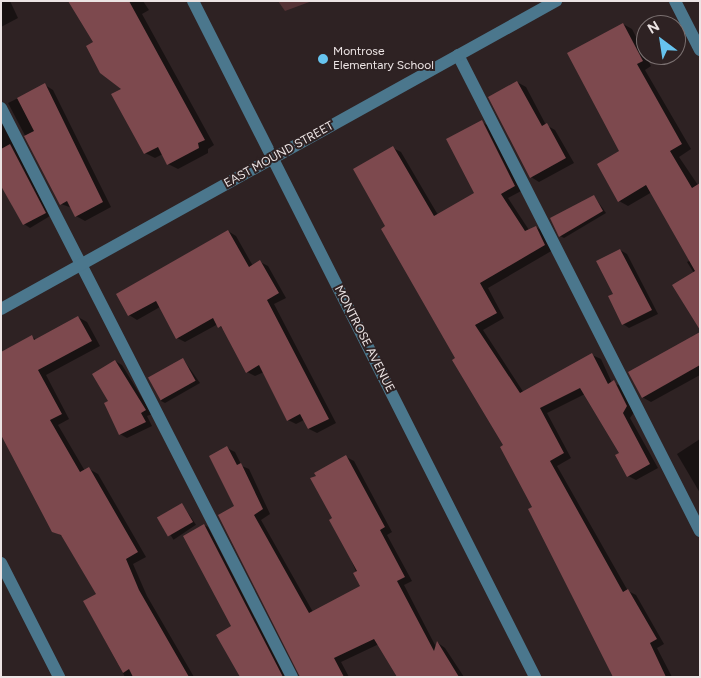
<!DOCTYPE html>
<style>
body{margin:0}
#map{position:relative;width:701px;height:678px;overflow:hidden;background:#2e2223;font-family:Figtree,sans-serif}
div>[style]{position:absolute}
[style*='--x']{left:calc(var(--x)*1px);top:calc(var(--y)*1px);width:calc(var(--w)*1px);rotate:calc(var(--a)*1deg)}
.green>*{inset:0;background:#543235}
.shadow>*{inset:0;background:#0007;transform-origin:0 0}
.building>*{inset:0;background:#7d494e;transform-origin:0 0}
.minor>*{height:12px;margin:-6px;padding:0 6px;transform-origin:6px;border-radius:6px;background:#4b778d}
.dots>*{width:14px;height:14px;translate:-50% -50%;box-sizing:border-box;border:2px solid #2e2223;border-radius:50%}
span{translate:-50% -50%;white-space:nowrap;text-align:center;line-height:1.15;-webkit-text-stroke:4px #2e2223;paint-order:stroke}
.poi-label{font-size:12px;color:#ece4e4}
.left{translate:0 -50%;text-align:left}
.street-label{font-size:12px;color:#ece4e4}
.frame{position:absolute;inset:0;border:2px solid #ece4e4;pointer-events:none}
.north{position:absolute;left:636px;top:15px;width:50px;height:50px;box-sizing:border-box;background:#2e2223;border:1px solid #7a7070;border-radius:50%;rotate:329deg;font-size:14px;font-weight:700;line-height:20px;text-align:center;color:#ece4e4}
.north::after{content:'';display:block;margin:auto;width:18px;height:22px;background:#67c4ef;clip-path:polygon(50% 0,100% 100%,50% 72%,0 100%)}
</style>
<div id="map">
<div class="green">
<i style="clip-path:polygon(278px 1px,312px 1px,285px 11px)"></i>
</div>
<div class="shadow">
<i style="clip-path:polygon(1px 1px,10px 1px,18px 18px,1px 27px)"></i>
<i style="clip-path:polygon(70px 1px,143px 1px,149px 10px,142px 14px,214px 145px,208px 149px,208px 153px,178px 169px,168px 164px,163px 154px,155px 158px,145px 153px,123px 89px)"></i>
<i style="clip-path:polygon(623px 24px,632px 29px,651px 66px,645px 70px,691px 149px,679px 157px,700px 188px,700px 327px,694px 273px,687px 262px,691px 260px,652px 192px,628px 206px,619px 201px)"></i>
<i style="clip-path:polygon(517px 82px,526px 87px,546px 125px,555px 130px,574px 163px,539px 182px,531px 177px)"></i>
<i style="clip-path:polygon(45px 85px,53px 90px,111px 207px,85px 221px,76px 216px,72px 208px,61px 204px,8px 103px)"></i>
<i style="clip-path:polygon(1px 119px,50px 216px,30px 228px,24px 224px,1px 185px)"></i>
<i style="clip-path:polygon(482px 122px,490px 127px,523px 190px,508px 198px,529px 230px,536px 227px,544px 232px,553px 250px,488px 288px,504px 318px,483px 330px,524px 393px,592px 355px,601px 359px,612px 383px,622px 386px,635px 411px,630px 418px,658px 468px,636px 480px,628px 476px,621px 454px,585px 394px,547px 413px,571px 458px,557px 466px,628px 591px,636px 595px,664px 644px,657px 648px,672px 677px,615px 677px,505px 446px,387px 227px,393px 148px,401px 152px,438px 215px,476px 194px)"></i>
<i style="clip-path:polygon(594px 196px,606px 213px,564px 238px,560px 236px)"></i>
<i style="clip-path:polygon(228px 231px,236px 236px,253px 266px,260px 262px,268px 266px,286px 298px,274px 304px,336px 423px,317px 433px,309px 429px,304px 420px,296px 424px,288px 420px,264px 372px,255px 376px,247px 372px,224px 330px,218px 324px,185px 342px,177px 338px,160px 307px,137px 320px,129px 315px)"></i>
<i style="clip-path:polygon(620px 250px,627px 254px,658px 314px,629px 328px,623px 324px,615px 294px)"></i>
<i style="clip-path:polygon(78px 317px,87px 322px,100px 346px,46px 375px,69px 419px,58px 425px,85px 471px,89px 469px,98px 474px,146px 557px,133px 564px,147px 596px,194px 677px,125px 677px,84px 602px,97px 595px,62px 536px,53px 531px,32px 337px,37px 340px)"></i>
<i style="clip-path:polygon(700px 334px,700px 375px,651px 402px,642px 397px)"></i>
<i style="clip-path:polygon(183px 359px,200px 383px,165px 403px,161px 401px)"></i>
<i style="clip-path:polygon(115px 361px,122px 365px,152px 414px,147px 416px,152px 426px,127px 438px,120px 434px,110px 401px)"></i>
<i style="clip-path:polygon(700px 439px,700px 493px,677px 454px)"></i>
<i style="clip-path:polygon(227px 448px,235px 452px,242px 466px,249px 469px,270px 514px,261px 520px,313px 612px,362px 586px,334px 519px,346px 457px,354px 461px,392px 532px,387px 535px,412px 581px,404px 585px,436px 647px,438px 643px,445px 648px,464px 677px,399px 677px,379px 644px,341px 662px,349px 677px,313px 677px,235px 506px)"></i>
<i style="left:182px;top:504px;width:25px;height:27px;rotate:56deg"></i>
<i style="clip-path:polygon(204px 525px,208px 527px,285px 677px,242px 677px,233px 626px)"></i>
</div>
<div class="building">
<i style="clip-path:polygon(68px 1px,129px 1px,205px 140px,198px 143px,199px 148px,167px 165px,158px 147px,144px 154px,111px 94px,121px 89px,100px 73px,86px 46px,93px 42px)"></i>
<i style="clip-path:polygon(623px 23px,643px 61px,637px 64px,682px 144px,670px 151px,692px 188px,700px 183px,700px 330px,672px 285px,695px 271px,646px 185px,618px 202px,597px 164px,619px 151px,567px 53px)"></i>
<i style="clip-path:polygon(517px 81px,542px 126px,547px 123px,566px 158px,530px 178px,488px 97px)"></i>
<i style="clip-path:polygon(45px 83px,103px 202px,75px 217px,67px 201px,60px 205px,24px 136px,34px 131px,17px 98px)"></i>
<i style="clip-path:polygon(482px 120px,515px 186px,501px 194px,525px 231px,536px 226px,545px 245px,480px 283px,497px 313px,475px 325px,520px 393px,592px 353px,608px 384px,614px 380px,627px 406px,623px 413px,650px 464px,627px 477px,615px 455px,619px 453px,580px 388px,540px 408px,564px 453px,550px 461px,623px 592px,628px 589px,657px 639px,650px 643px,666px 677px,613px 677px,528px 509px,532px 507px,500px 447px,503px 445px,452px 360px,455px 358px,381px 229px,385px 226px,353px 169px,393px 146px,434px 216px,474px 193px,446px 139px)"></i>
<i style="clip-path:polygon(10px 144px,46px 213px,23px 225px,1px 186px,1px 149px)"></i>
<i style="clip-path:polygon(594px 195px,603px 211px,559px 237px,550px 218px)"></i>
<i style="clip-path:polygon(228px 230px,249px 267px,260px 260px,279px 293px,267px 300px,329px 419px,308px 429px,300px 414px,287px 421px,259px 365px,246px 373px,221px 326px,218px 328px,213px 318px,176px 339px,156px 301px,128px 316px,116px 294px)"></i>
<i style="clip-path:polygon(620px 249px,652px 310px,622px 325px,608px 296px,613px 294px,596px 261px)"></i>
<i style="clip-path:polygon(78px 316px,92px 341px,38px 370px,62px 414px,50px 420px,80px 472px,89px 467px,138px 552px,126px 559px,139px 590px,189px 677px,133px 677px,129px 669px,123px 673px,83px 601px,96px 594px,61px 535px,52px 532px,1px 435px,1px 352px,32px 335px,34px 340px)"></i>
<i style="clip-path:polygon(700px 332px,700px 365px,642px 398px,628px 372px)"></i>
<i style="left:183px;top:358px;width:26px;height:40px;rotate:61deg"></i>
<i style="clip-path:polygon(115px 360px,146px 410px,141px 413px,146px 422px,119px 435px,104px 403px,108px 401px,92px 374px)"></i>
<i style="clip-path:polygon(227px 446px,237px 465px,241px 463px,263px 509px,254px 515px,309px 613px,360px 586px,353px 573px,357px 571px,329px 520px,332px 518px,310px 478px,316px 476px,314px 473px,346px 455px,385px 527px,380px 530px,405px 577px,397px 581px,434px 651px,437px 641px,459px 677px,397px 677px,374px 639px,334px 658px,344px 677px,300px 677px,218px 515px,234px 506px,209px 456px)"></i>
<i style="left:182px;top:503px;width:22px;height:29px;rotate:60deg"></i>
<i style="clip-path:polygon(204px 524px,283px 677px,240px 677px,216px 635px,231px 626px,183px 536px)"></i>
</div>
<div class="minor">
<i style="--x:193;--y:1;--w:758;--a:63.16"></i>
<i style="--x:675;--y:1;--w:55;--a:63"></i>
<i style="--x:458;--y:55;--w:534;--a:63.05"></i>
<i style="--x:1;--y:108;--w:639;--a:62.91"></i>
<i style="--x:1;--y:309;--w:635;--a:-29.03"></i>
<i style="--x:1;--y:563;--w:128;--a:63"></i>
</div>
<div class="dots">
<i style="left:323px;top:59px;background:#67c4ef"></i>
</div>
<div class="poi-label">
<span class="left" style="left:333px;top:59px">Montrose<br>Elementary School</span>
</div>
<div class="street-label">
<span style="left:279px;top:155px;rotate:-29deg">EAST MOUND STREET</span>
<span style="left:364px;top:339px;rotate:63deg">MONTROSE AVENUE</span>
</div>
<div class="frame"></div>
<div class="north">N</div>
</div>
